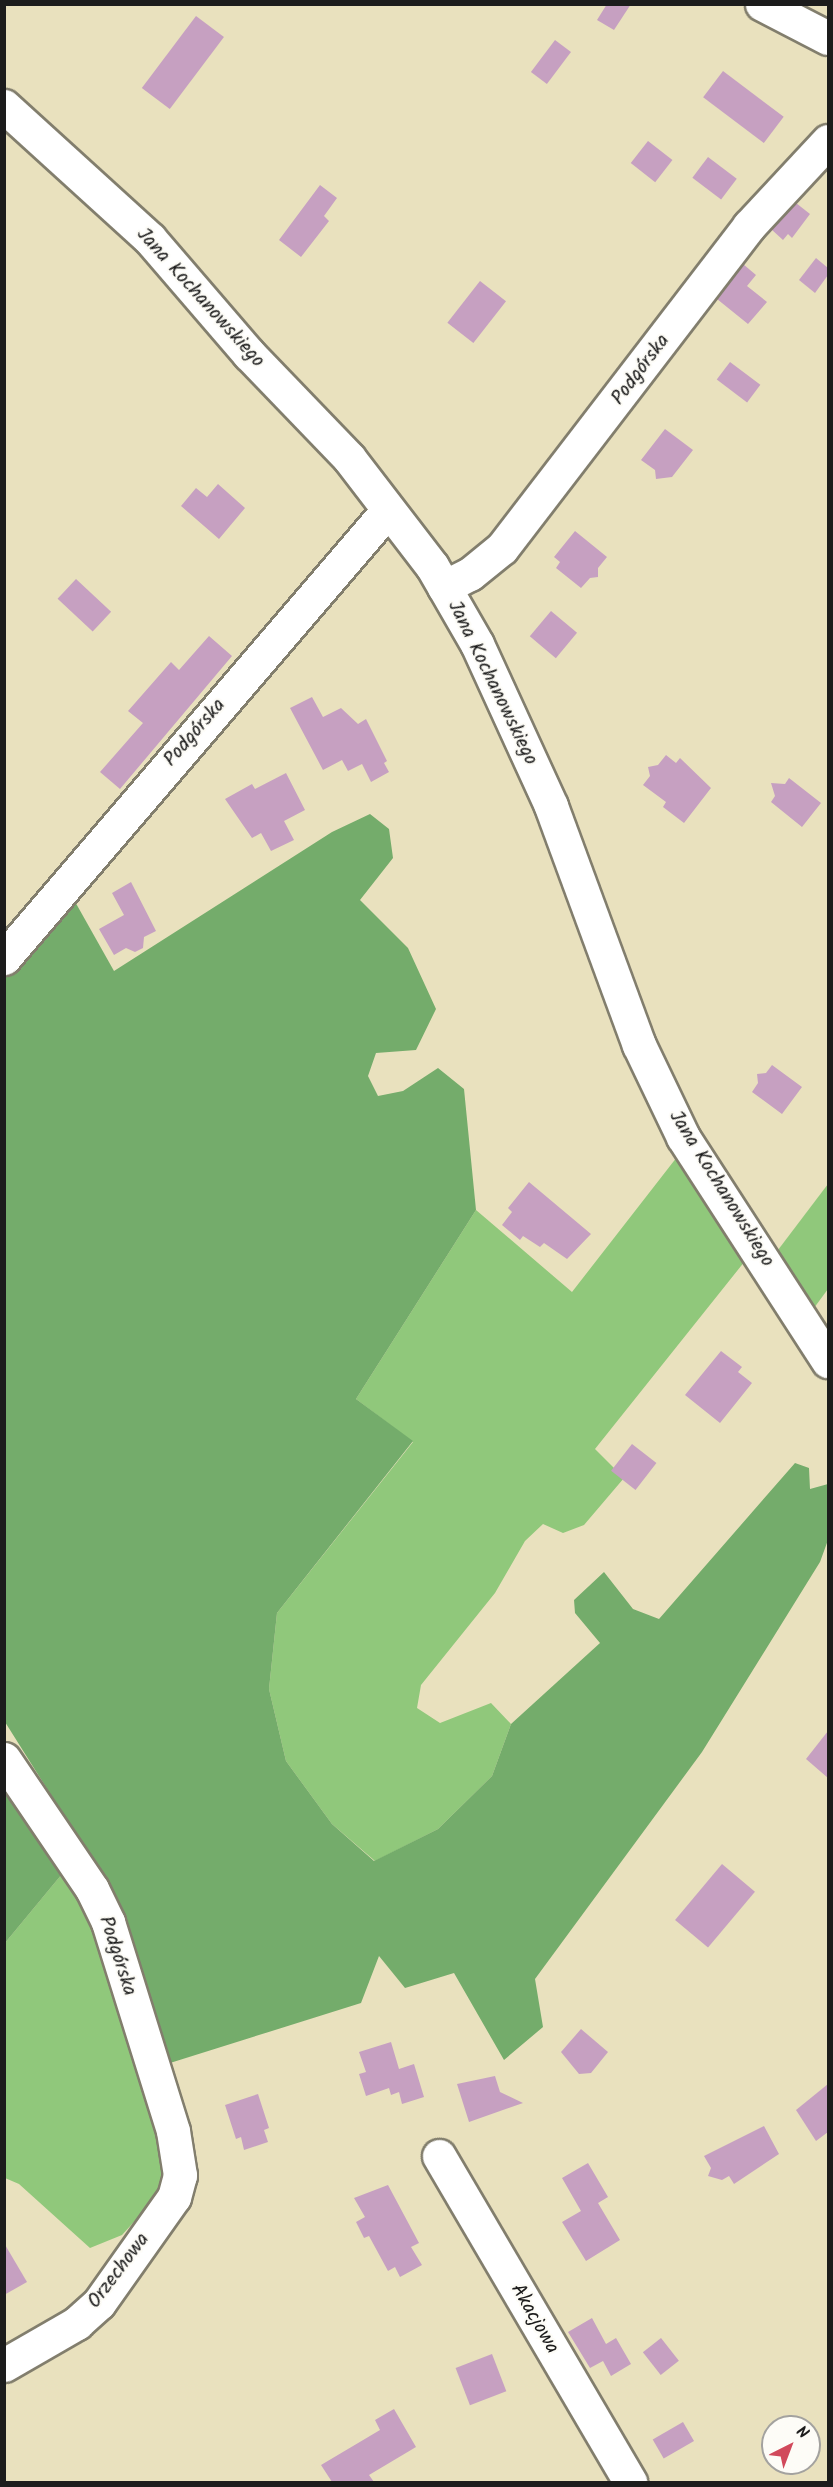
<!DOCTYPE html>
<meta charset="utf-8">
<style>
body{margin:0}
#map{position:relative;width:833px;height:2487px;overflow:hidden;background:#e9e1be;font-family:Kalam,sans-serif}
div>[style]{position:absolute}
[style*='--x']{left:calc(var(--x)*1px);top:calc(var(--y)*1px);width:calc(var(--w)*1px);rotate:calc(var(--a)*1deg)}
.green>*{inset:0;background:#90c87b}
.forest>*{inset:0;background:#74ac6b}
.building>*{inset:0;background:#c6a0c1;transform-origin:0 0}
.roads{filter:drop-shadow(2px 0 #827e6d) drop-shadow(-2px 0 #827e6d) drop-shadow(0 2px #827e6d) drop-shadow(0 -2px #827e6d)}
.minor>*{height:33px;margin:-16.5px;padding:0 16.5px;transform-origin:16.5px;border-radius:16.5px;background:#fff}
span{translate:-50% -50%;white-space:nowrap;text-align:center;line-height:1.15;-webkit-text-stroke:4.5px #fdfcf7;paint-order:stroke}
.street-label{font-size:20px;color:#1c1c1c}
.frame{position:absolute;inset:0;border:6px solid #1c1c1c;pointer-events:none}
.north{position:absolute;left:761px;top:2415px;width:60px;height:60px;box-sizing:border-box;background:#fdfcf7;border:2px solid #a3a29f;border-radius:50%;rotate:42deg;font-size:16px;font-weight:700;line-height:24px;text-align:center;color:#1c1c1c}
.north::after{content:'';display:block;margin:auto;width:21px;height:27px;background:#d1495b;clip-path:polygon(50% 0,100% 100%,50% 72%,0 100%)}
</style>
<div id="map">
<div class="green">
<i style="clip-path:polygon(677px 1157px,745px 1261px,595px 1449px,624px 1478px,584px 1525px,563px 1533px,543px 1524px,525px 1541px,495px 1593px,421px 1685px,417px 1708px,440px 1723px,491px 1703px,511px 1724px,492px 1776px,438px 1829px,375px 1861px,332px 1824px,286px 1761px,269px 1689px,277px 1613px,413px 1442px,356px 1399px,476px 1210px,572px 1292px)"></i>
<i style="clip-path:polygon(828px 1184px,828px 1289px,814px 1308px,778px 1250px)"></i>
<i style="clip-path:polygon(67px 1868px,101px 1906px,174px 2178px,122px 2235px,90px 2248px,19px 2184px,5px 2178px,5px 1943px)"></i>
</div>
<div class="forest">
<i style="clip-path:polygon(370px 814px,389px 829px,393px 858px,360px 900px,408px 948px,436px 1009px,416px 1050px,376px 1053px,368px 1076px,378px 1096px,403px 1091px,438px 1068px,464px 1089px,476px 1210px,356px 1399px,413px 1441px,277px 1613px,269px 1689px,286px 1761px,332px 1824px,374px 1861px,438px 1829px,492px 1776px,511px 1724px,600px 1643px,575px 1613px,574px 1600px,604px 1572px,633px 1609px,659px 1619px,795px 1463px,809px 1468px,810px 1489px,828px 1484px,828px 1540px,820px 1562px,702px 1752px,535px 1979px,543px 2027px,504px 2060px,454px 1973px,405px 1988px,379px 1956px,361px 2003px,170px 2063px,117px 1900px,5px 1722px,4px 974px,69px 891px,114px 971px,332px 832px)"></i>
<i style="clip-path:polygon(4px 1782px,67px 1868px,5px 1943px,4px 1943px)"></i>
</div>
<div class="building">
<i style="clip-path:polygon(607px 4px,631px 4px,614px 30px,597px 20px)"></i>
<i style="left:196px;top:16px;width:35px;height:90px;rotate:37deg"></i>
<i style="left:555px;top:40px;width:20px;height:40px;rotate:37deg"></i>
<i style="left:723px;top:71px;width:76px;height:33px;rotate:37deg"></i>
<i style="left:648px;top:141px;width:31px;height:28px;rotate:38deg"></i>
<i style="left:708px;top:157px;width:36px;height:26px;rotate:37deg"></i>
<i style="clip-path:polygon(320px 185px,337px 198px,324px 216px,329px 221px,301px 257px,279px 240px)"></i>
<i style="clip-path:polygon(796px 203px,810px 214px,792px 238px,788px 234px,783px 240px,771px 229px)"></i>
<i style="clip-path:polygon(816px 258px,828px 268px,828px 275px,815px 293px,799px 280px)"></i>
<i style="clip-path:polygon(743px 264px,756px 275px,747px 286px,767px 302px,748px 324px,717px 299px)"></i>
<i style="left:480px;top:281px;width:33px;height:53px;rotate:38deg"></i>
<i style="left:730px;top:362px;width:38px;height:22px;rotate:37deg"></i>
<i style="clip-path:polygon(665px 429px,693px 450px,672px 477px,656px 479px,655px 470px,641px 460px)"></i>
<i style="clip-path:polygon(218px 484px,245px 508px,219px 539px,181px 506px,196px 488px,207px 497px)"></i>
<i style="clip-path:polygon(575px 531px,607px 557px,598px 568px,598px 577px,590px 578px,581px 588px,556px 568px,560px 562px,554px 557px)"></i>
<i style="left:76px;top:579px;width:48px;height:27px;rotate:43deg"></i>
<i style="left:551px;top:611px;width:34px;height:33px;rotate:40deg"></i>
<i style="clip-path:polygon(209px 636px,232px 656px,120px 789px,100px 772px,143px 723px,128px 711px,171px 662px,179px 670px)"></i>
<i style="clip-path:polygon(312px 697px,323px 717px,341px 708px,358px 724px,366px 719px,387px 761px,384px 763px,389px 772px,371px 782px,362px 764px,348px 771px,342px 760px,323px 770px,290px 708px)"></i>
<i style="clip-path:polygon(666px 755px,676px 763px,680px 758px,711px 788px,684px 823px,663px 807px,666px 802px,643px 785px,650px 776px,648px 767px,658px 765px)"></i>
<i style="clip-path:polygon(286px 773px,305px 810px,284px 821px,294px 840px,271px 851px,261px 833px,252px 838px,225px 799px,252px 784px,255px 789px)"></i>
<i style="clip-path:polygon(789px 778px,821px 803px,802px 827px,771px 802px,775px 796px,771px 783px,785px 784px)"></i>
<i style="clip-path:polygon(131px 882px,156px 931px,144px 937px,143px 948px,135px 952px,126px 948px,114px 955px,99px 929px,124px 915px,112px 893px)"></i>
<i style="clip-path:polygon(772px 1065px,802px 1087px,782px 1114px,752px 1092px,758px 1083px,757px 1074px,766px 1073px)"></i>
<i style="clip-path:polygon(529px 1182px,591px 1234px,567px 1259px,544px 1243px,540px 1247px,523px 1236px,520px 1240px,502px 1225px,512px 1212px,508px 1208px)"></i>
<i style="clip-path:polygon(721px 1351px,742px 1367px,738px 1372px,752px 1383px,720px 1423px,685px 1395px)"></i>
<i style="left:632px;top:1444px;width:31px;height:34px;rotate:38deg"></i>
<i style="clip-path:polygon(828px 1731px,828px 1778px,806px 1759px)"></i>
<i style="left:722px;top:1864px;width:43px;height:73px;rotate:40deg"></i>
<i style="clip-path:polygon(581px 2029px,608px 2052px,591px 2073px,579px 2074px,561px 2052px)"></i>
<i style="clip-path:polygon(391px 2042px,399px 2069px,414px 2064px,424px 2097px,402px 2104px,399px 2092px,391px 2095px,389px 2088px,366px 2096px,359px 2074px,366px 2072px,359px 2052px)"></i>
<i style="clip-path:polygon(495px 2076px,500px 2092px,523px 2103px,469px 2122px,457px 2084px)"></i>
<i style="clip-path:polygon(828px 2084px,828px 2132px,816px 2141px,796px 2110px)"></i>
<i style="clip-path:polygon(258px 2094px,269px 2128px,264px 2130px,268px 2142px,244px 2150px,241px 2137px,236px 2139px,225px 2105px)"></i>
<i style="clip-path:polygon(764px 2126px,779px 2154px,734px 2184px,729px 2176px,722px 2180px,708px 2176px,711px 2168px,704px 2156px)"></i>
<i style="clip-path:polygon(588px 2163px,608px 2197px,598px 2203px,620px 2240px,586px 2261px,562px 2222px,581px 2211px,562px 2178px)"></i>
<i style="clip-path:polygon(388px 2185px,419px 2243px,411px 2247px,422px 2265px,400px 2277px,395px 2267px,388px 2271px,369px 2236px,364px 2238px,356px 2222px,365px 2217px,354px 2198px)"></i>
<i style="clip-path:polygon(4px 2243px,27px 2282px,4px 2295px)"></i>
<i style="clip-path:polygon(592px 2318px,606px 2344px,616px 2338px,631px 2364px,611px 2376px,603px 2361px,590px 2368px,568px 2332px)"></i>
<i style="left:661px;top:2338px;width:29px;height:23px;rotate:52deg"></i>
<i style="left:492px;top:2354px;width:40px;height:39px;rotate:69deg"></i>
<i style="clip-path:polygon(394px 2409px,416px 2447px,369px 2475px,374px 2482px,332px 2482px,321px 2465px,380px 2430px,375px 2420px)"></i>
<i style="left:683px;top:2422px;width:22px;height:35px;rotate:60deg"></i>
</div>
<div class="roads">
<div class="minor">
<i style="--x:762;--y:4;--w:74;--a:27.3"></i>
<i style="--x:4;--y:106;--w:197;--a:42.3"></i>
<i style="--x:150;--y:239;--w:152;--a:49.3"></i>
<i style="--x:249;--y:354;--w:144;--a:46.1"></i>
<i style="--x:349;--y:458;--w:136;--a:52.5"></i>
<i style="--x:432;--y:566;--w:90;--a:60"></i>
<i style="--x:477;--y:644;--w:178;--a:65.4"></i>
<i style="--x:551;--y:806;--w:255;--a:69.8"></i>
<i style="--x:639;--y:1045;--w:102;--a:64.4"></i>
<i style="--x:683;--y:1137;--w:267;--a:57.1"></i>
<i style="--x:444;--y:587;--w:29;--a:-27"></i>
<i style="--x:470;--y:574;--w:41;--a:-39.1"></i>
<i style="--x:502;--y:548;--w:406;--a:-52.5"></i>
<i style="--x:749;--y:226;--w:116;--a:-47.1"></i>
<i style="--x:4;--y:958;--w:590;--a:-49.4"></i>
<i style="--x:4;--y:1759;--w:157;--a:55.9"></i>
<i style="--x:92;--y:1889;--w:37;--a:64"></i>
<i style="--x:108;--y:1922;--w:219;--a:72.7"></i>
<i style="--x:173;--y:2131;--w:45;--a:81"></i>
<i style="--x:180;--y:2175;--w:23;--a:105"></i>
<i style="--x:174;--y:2197;--w:130;--a:125.3"></i>
<i style="--x:99;--y:2303;--w:30;--a:138"></i>
<i style="--x:77;--y:2323;--w:84;--a:150.1"></i>
<i style="--x:439;--y:2156;--w:378;--a:59.6"></i>
</div>
</div>
<div class="street-label">
<span style="left:200px;top:298px;rotate:48deg">Jana Kochanowskiego</span>
<span style="left:641px;top:370px;rotate:-53deg">Podgórska</span>
<span style="left:492px;top:683px;rotate:64deg">Jana Kochanowskiego</span>
<span style="left:195px;top:733px;rotate:-49deg">Podgórska</span>
<span style="left:721px;top:1189px;rotate:58deg">Jana Kochanowskiego</span>
<span style="left:117px;top:1956px;rotate:72deg">Podgórska</span>
<span style="left:119px;top:2271px;rotate:-53deg">Orzechowa</span>
<span style="left:534px;top:2319px;rotate:60deg">Akacjowa</span>
</div>
<div class="frame"></div>
<div class="north">N</div>
</div>
